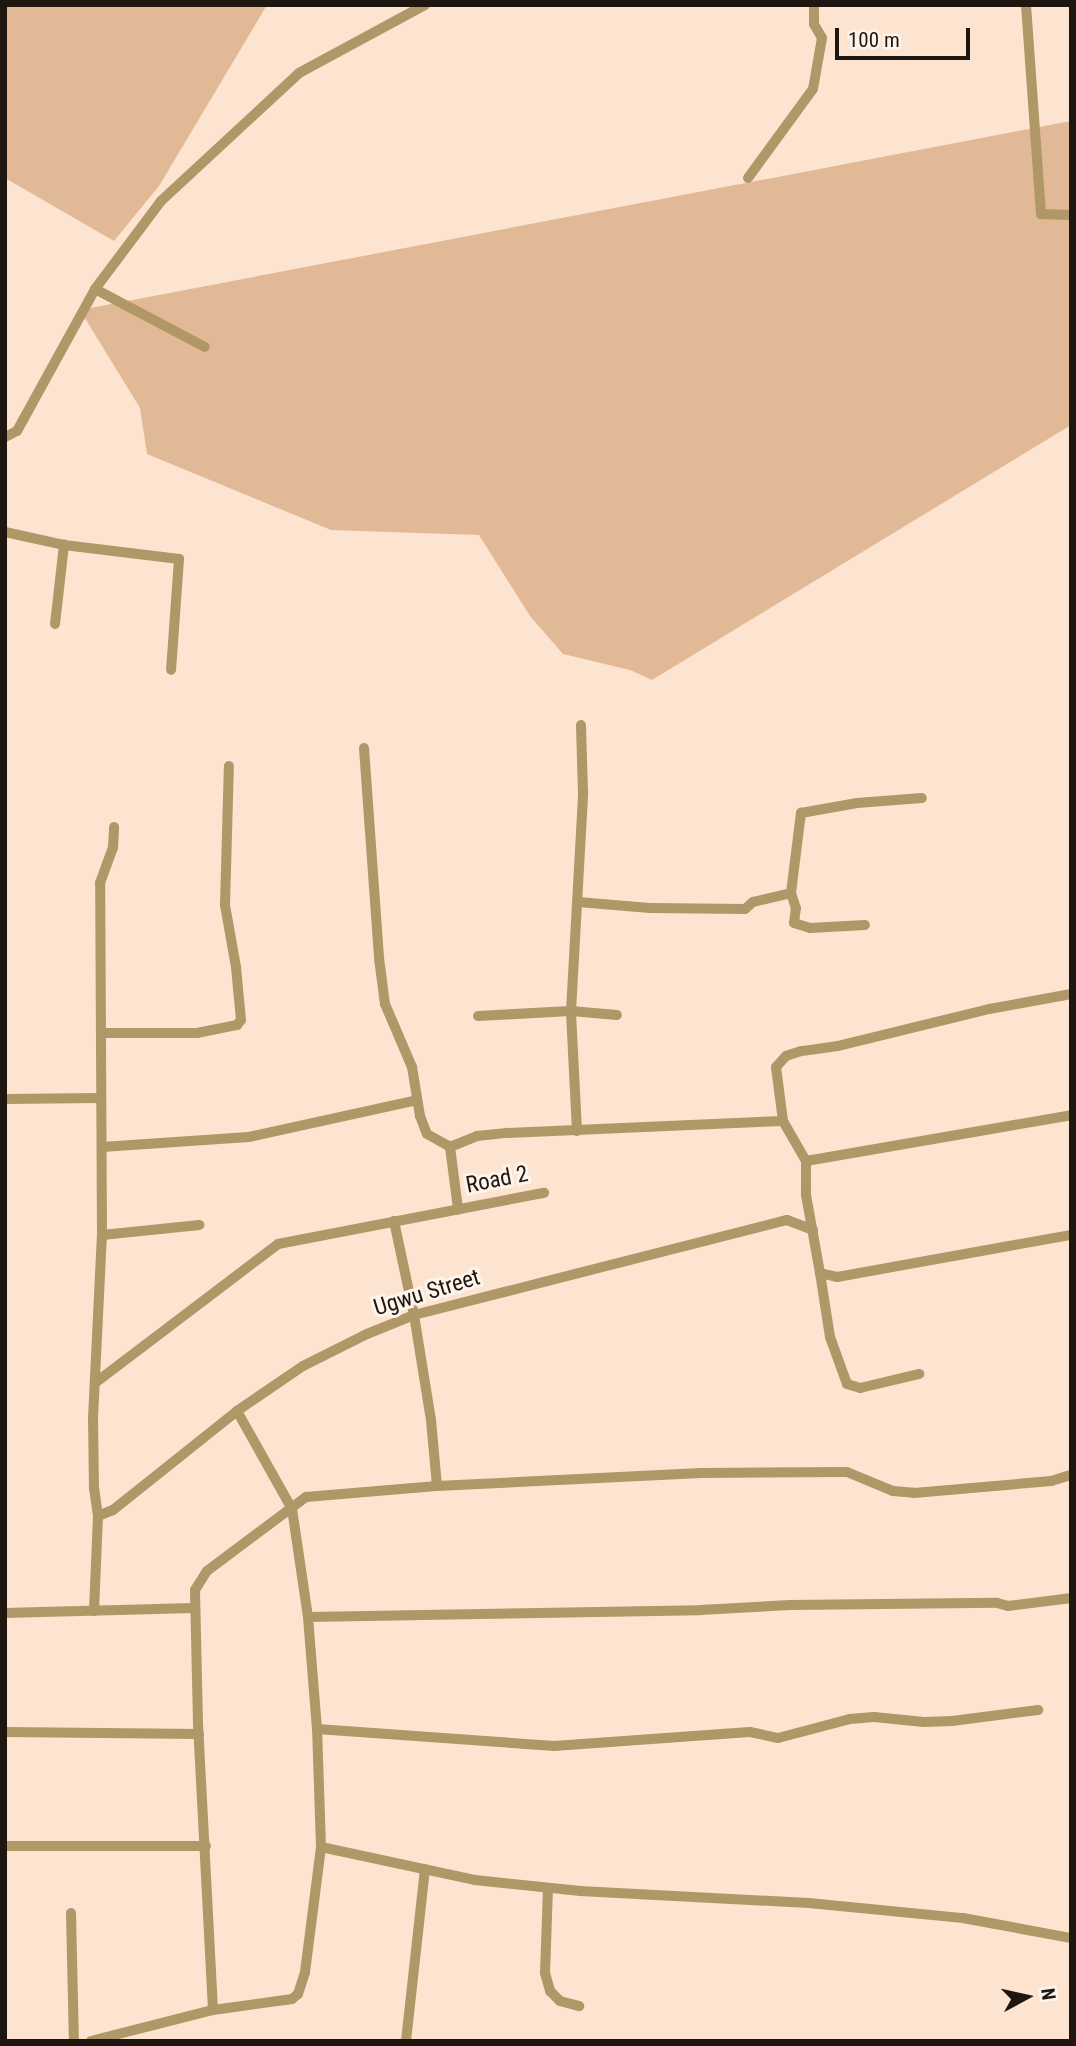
<!DOCTYPE html>
<style>
body{margin:0}
#map{position:relative;width:1076px;height:2046px;overflow:hidden;background:#fce4d0;font-family:"Roboto Condensed",sans-serif}
div>[style]{position:absolute}
[style*='--x']{left:calc(var(--x)*1px);top:calc(var(--y)*1px);width:calc(var(--w)*1px);rotate:calc(var(--a)*1deg)}
.green>*{inset:0;background:#e1b996}
.minor>*{height:10px;margin:-5px;padding:0 5px;transform-origin:5px;border-radius:5px;background:#b09768}
span{translate:-50% -50%;white-space:nowrap;text-align:center;line-height:1.15;-webkit-text-stroke:6px #fef4ec;paint-order:stroke}
.street-label{font-size:23px;color:#1e160f}
.frame{position:absolute;inset:0;border:7px solid #1e160f;pointer-events:none}
.north{position:absolute;left:992px;top:1962px;width:70px;height:70px;-webkit-text-stroke:5px #fef4ec;paint-order:stroke;rotate:82deg;font-size:19px;font-weight:700;line-height:28px;text-align:center;color:#1e160f}
.north::after{content:'';display:block;margin:auto;width:24px;height:32px;background:#1e160f;clip-path:polygon(50% 0,100% 100%,50% 72%,0 100%)}
.scale{position:absolute;left:835px;top:28px;width:135px;height:32px;box-sizing:border-box;border:4px solid #1e160f;border-top:0;padding-left:9px;font-size:21px;line-height:24px;white-space:nowrap;color:#1e160f;-webkit-text-stroke:5px #fef4ec;paint-order:stroke}
</style>
<div id="map">
<div class="green">
<i style="clip-path:polygon(5px 5px,267px 5px,159px 186px,114px 241px,5px 178px)"></i>
<i style="clip-path:polygon(1071px 121px,1071px 425px,652px 680px,630px 670px,563px 654px,530px 616px,479px 535px,331px 530px,147px 454px,140px 408px,80px 310px)"></i>
</div>
<div class="minor">
<i style="--x:1026;--y:5;--w:210;--a:85.9"></i>
<i style="--x:1041;--y:214;--w:30;--a:2"></i>
<i style="--x:748;--y:178;--w:110;--a:-53.9"></i>
<i style="--x:813;--y:89;--w:52;--a:-80"></i>
<i style="--x:822;--y:38;--w:16;--a:-120"></i>
<i style="--x:814;--y:24;--w:19;--a:-90"></i>
<i style="--x:95;--y:289;--w:124;--a:27.8"></i>
<i style="--x:5;--y:437;--w:13;--a:-27"></i>
<i style="--x:17;--y:431;--w:162;--a:-61.2"></i>
<i style="--x:95;--y:289;--w:110;--a:-53.1"></i>
<i style="--x:161;--y:201;--w:188;--a:-42.8"></i>
<i style="--x:299;--y:73;--w:143;--a:-28.4"></i>
<i style="--x:5;--y:532;--w:60;--a:12.4"></i>
<i style="--x:64;--y:545;--w:116;--a:6.9"></i>
<i style="--x:179;--y:559;--w:111;--a:94.1"></i>
<i style="--x:55;--y:624;--w:80;--a:-83.5"></i>
<i style="--x:364;--y:748;--w:211;--a:85.9"></i>
<i style="--x:379;--y:958;--w:46;--a:82.6"></i>
<i style="--x:385;--y:1004;--w:69;--a:66.8"></i>
<i style="--x:412;--y:1067;--w:50;--a:80.7"></i>
<i style="--x:420;--y:1116;--w:19;--a:69"></i>
<i style="--x:427;--y:1134;--w:26;--a:29"></i>
<i style="--x:450;--y:1147;--w:63;--a:82.6"></i>
<i style="--x:791;--y:893;--w:16;--a:72"></i>
<i style="--x:796;--y:908;--w:15;--a:98"></i>
<i style="--x:794;--y:923;--w:17;--a:17"></i>
<i style="--x:810;--y:928;--w:55;--a:-3.1"></i>
<i style="--x:578;--y:902;--w:72;--a:4.8"></i>
<i style="--x:650;--y:908;--w:95;--a:0.6"></i>
<i style="--x:745;--y:909;--w:11;--a:-41"></i>
<i style="--x:753;--y:902;--w:39;--a:-13"></i>
<i style="--x:791;--y:893;--w:81;--a:-82.9"></i>
<i style="--x:801;--y:813;--w:57;--a:-10.1"></i>
<i style="--x:857;--y:803;--w:65;--a:-4.4"></i>
<i style="--x:1071;--y:994;--w:83;--a:169.6"></i>
<i style="--x:989;--y:1009;--w:155;--a:166.2"></i>
<i style="--x:838;--y:1046;--w:37;--a:172"></i>
<i style="--x:801;--y:1051;--w:16;--a:162"></i>
<i style="--x:786;--y:1056;--w:15;--a:132"></i>
<i style="--x:776;--y:1067;--w:54;--a:82.6"></i>
<i style="--x:783;--y:1121;--w:46;--a:60.1"></i>
<i style="--x:806;--y:1161;--w:34;--a:90"></i>
<i style="--x:806;--y:1195;--w:79;--a:79.8"></i>
<i style="--x:820;--y:1273;--w:17;--a:13"></i>
<i style="--x:837;--y:1277;--w:238;--a:-10.2"></i>
<i style="--x:478;--y:1016;--w:93;--a:-3.1"></i>
<i style="--x:571;--y:1011;--w:46;--a:5"></i>
<i style="--x:101;--y:1033;--w:96;--a:0"></i>
<i style="--x:197;--y:1033;--w:41;--a:-11.3"></i>
<i style="--x:237;--y:1025;--w:6;--a:-51"></i>
<i style="--x:241;--y:1020;--w:53;--a:-95.4"></i>
<i style="--x:236;--y:967;--w:63;--a:-100.1"></i>
<i style="--x:225;--y:905;--w:139;--a:-88.4"></i>
<i style="--x:5;--y:1099;--w:95;--a:-0.6"></i>
<i style="--x:577;--y:1131;--w:120;--a:-92.9"></i>
<i style="--x:571;--y:1011;--w:218;--a:-86.8"></i>
<i style="--x:583;--y:793;--w:68;--a:-91.7"></i>
<i style="--x:102;--y:1147;--w:147;--a:-3.9"></i>
<i style="--x:249;--y:1137;--w:172;--a:-12.4"></i>
<i style="--x:450;--y:1147;--w:29;--a:-22"></i>
<i style="--x:477;--y:1136;--w:30;--a:-6"></i>
<i style="--x:507;--y:1133;--w:276;--a:-2.5"></i>
<i style="--x:806;--y:1161;--w:269;--a:-9.8"></i>
<i style="--x:394;--y:1221;--w:96;--a:78"></i>
<i style="--x:414;--y:1315;--w:106;--a:80.8"></i>
<i style="--x:431;--y:1420;--w:66;--a:84.8"></i>
<i style="--x:102;--y:1235;--w:98;--a:-5.9"></i>
<i style="--x:820;--y:1273;--w:65;--a:81.1"></i>
<i style="--x:830;--y:1337;--w:50;--a:70.1"></i>
<i style="--x:847;--y:1384;--w:14;--a:17"></i>
<i style="--x:860;--y:1388;--w:61;--a:-13.3"></i>
<i style="--x:95;--y:1383;--w:230;--a:-37.2"></i>
<i style="--x:278;--y:1244;--w:271;--a:-10.9"></i>
<i style="--x:98;--y:1516;--w:16;--a:-22"></i>
<i style="--x:113;--y:1510;--w:159;--a:-38.6"></i>
<i style="--x:237;--y:1411;--w:80;--a:-34.3"></i>
<i style="--x:303;--y:1366;--w:72;--a:-26.6"></i>
<i style="--x:367;--y:1334;--w:51;--a:-22"></i>
<i style="--x:414;--y:1315;--w:385;--a:-14.3"></i>
<i style="--x:787;--y:1220;--w:28;--a:21"></i>
<i style="--x:94;--y:1611;--w:95;--a:-87.6"></i>
<i style="--x:98;--y:1516;--w:27;--a:-98"></i>
<i style="--x:94;--y:1489;--w:71;--a:-90.8"></i>
<i style="--x:93;--y:1418;--w:183;--a:-87.2"></i>
<i style="--x:102;--y:1235;--w:352;--a:-90.3"></i>
<i style="--x:100;--y:883;--w:37;--a:-70"></i>
<i style="--x:113;--y:848;--w:21;--a:-87"></i>
<i style="--x:5;--y:1613;--w:189;--a:-1.5"></i>
<i style="--x:308;--y:1617;--w:392;--a:-1"></i>
<i style="--x:700;--y:1610;--w:90;--a:-3.2"></i>
<i style="--x:790;--y:1605;--w:207;--a:-0.6"></i>
<i style="--x:997;--y:1603;--w:11;--a:15"></i>
<i style="--x:1008;--y:1606;--w:64;--a:-7.2"></i>
<i style="--x:317;--y:1729;--w:238;--a:4.1"></i>
<i style="--x:554;--y:1746;--w:196;--a:-4.1"></i>
<i style="--x:750;--y:1732;--w:29;--a:12"></i>
<i style="--x:778;--y:1738;--w:74;--a:-14.8"></i>
<i style="--x:850;--y:1719;--w:24;--a:-5"></i>
<i style="--x:874;--y:1717;--w:50;--a:5.7"></i>
<i style="--x:924;--y:1722;--w:28;--a:-2"></i>
<i style="--x:952;--y:1721;--w:87;--a:-7.3"></i>
<i style="--x:5;--y:1732;--w:194;--a:0.6"></i>
<i style="--x:5;--y:1846;--w:201;--a:0"></i>
<i style="--x:321;--y:1847;--w:157;--a:12.1"></i>
<i style="--x:475;--y:1880;--w:106;--a:6"></i>
<i style="--x:580;--y:1891;--w:229;--a:3"></i>
<i style="--x:809;--y:1903;--w:155;--a:5.6"></i>
<i style="--x:963;--y:1918;--w:110;--a:10.5"></i>
<i style="--x:548;--y:1888;--w:85;--a:92"></i>
<i style="--x:545;--y:1973;--w:19;--a:74"></i>
<i style="--x:550;--y:1991;--w:14;--a:45"></i>
<i style="--x:560;--y:2001;--w:20;--a:15"></i>
<i style="--x:71;--y:1913;--w:128;--a:88.7"></i>
<i style="--x:213;--y:2010;--w:287;--a:-93"></i>
<i style="--x:198;--y:1723;--w:133;--a:-91.3"></i>
<i style="--x:195;--y:1590;--w:22;--a:-58"></i>
<i style="--x:207;--y:1571;--w:124;--a:-36.8"></i>
<i style="--x:306;--y:1497;--w:131;--a:-4.8"></i>
<i style="--x:437;--y:1486;--w:264;--a:-2.8"></i>
<i style="--x:701;--y:1473;--w:146;--a:-0.4"></i>
<i style="--x:847;--y:1472;--w:50;--a:22.4"></i>
<i style="--x:893;--y:1491;--w:21;--a:5"></i>
<i style="--x:914;--y:1493;--w:138;--a:-5"></i>
<i style="--x:1051;--y:1481;--w:21;--a:-17"></i>
<i style="--x:91;--y:2041;--w:126;--a:-14.3"></i>
<i style="--x:213;--y:2010;--w:80;--a:-7.9"></i>
<i style="--x:292;--y:1999;--w:8;--a:-40"></i>
<i style="--x:298;--y:1994;--w:23;--a:-72"></i>
<i style="--x:305;--y:1972;--w:126;--a:-82.7"></i>
<i style="--x:321;--y:1847;--w:118;--a:-91.9"></i>
<i style="--x:317;--y:1729;--w:112;--a:-94.6"></i>
<i style="--x:308;--y:1617;--w:109;--a:-98.4"></i>
<i style="--x:292;--y:1509;--w:112;--a:-119.3"></i>
<i style="--x:406;--y:2041;--w:173;--a:-83.7"></i>
</div>
<div class="street-label">
<span style="left:497px;top:1180px;rotate:-11deg">Road 2</span>
<span style="left:427px;top:1293px;rotate:-17deg">Ugwu Street</span>
</div>
<div class="frame"></div>
<div class="north">N</div>
<div class="scale">100 m</div>
</div>
